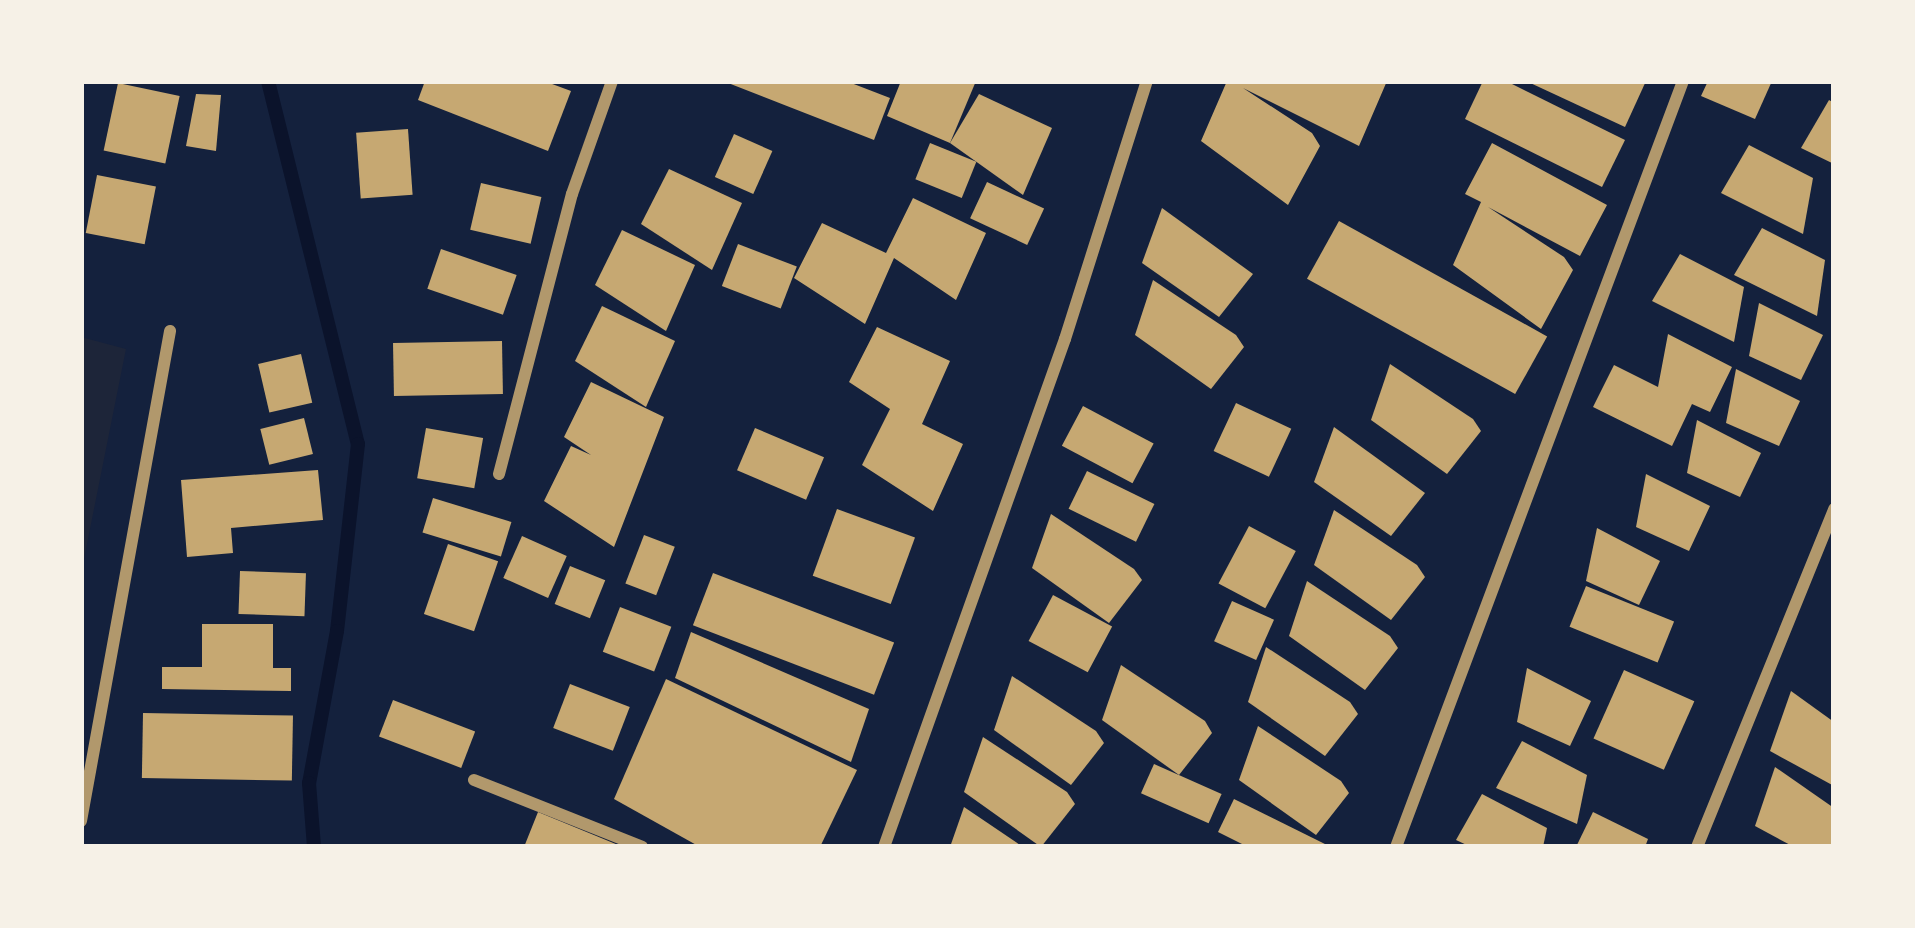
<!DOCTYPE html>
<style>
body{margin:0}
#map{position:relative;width:1915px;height:928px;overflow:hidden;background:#14213d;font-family:Signika,sans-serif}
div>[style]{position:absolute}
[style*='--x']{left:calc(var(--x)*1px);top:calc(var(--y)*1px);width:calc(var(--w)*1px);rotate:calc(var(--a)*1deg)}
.green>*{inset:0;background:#1d2539}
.stream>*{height:14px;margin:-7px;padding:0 7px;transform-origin:7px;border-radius:7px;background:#0b132b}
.building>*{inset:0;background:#c6a872;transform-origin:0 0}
.minor>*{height:12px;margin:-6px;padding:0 6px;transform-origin:6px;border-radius:6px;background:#b1986c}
span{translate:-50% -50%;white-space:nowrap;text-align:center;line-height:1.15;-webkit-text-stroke:12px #f6f1e7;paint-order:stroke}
.frame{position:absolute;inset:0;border:84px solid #f6f1e7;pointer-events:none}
</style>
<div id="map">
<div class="green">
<i style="clip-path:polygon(81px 337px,126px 349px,81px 574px)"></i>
</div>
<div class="stream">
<i style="--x:268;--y:81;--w:374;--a:76.1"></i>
<i style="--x:358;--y:444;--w:188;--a:96.4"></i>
<i style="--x:337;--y:631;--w:155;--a:100.4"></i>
<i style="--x:309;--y:783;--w:64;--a:85.5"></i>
</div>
<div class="building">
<i style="clip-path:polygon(425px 81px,544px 81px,571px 91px,548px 151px,418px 100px)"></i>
<i style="clip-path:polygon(723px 81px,846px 81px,890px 98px,874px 140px)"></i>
<i style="clip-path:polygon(901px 81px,976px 81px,950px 143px,887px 116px)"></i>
<i style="clip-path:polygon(1227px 81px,1387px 81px,1359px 146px,1243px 88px,1312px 133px,1320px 146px,1288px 205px,1201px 141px)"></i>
<i style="clip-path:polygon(1483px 81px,1506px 81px,1625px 140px,1602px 187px,1465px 119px)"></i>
<i style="clip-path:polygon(1526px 81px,1646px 81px,1625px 127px)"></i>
<i style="clip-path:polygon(1708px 81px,1772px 81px,1755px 119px,1701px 96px)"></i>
<i style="left:118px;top:83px;width:63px;height:69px;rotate:12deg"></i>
<i style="clip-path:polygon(196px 94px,221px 95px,216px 151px,186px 146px)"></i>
<i style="clip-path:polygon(979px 94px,1052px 128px,1023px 195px,950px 143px)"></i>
<i style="clip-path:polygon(1829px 100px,1834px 103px,1834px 164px,1801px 148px)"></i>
<i style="left:408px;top:129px;width:66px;height:52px;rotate:86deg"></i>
<i style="left:734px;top:134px;width:42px;height:47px;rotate:24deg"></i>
<i style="left:930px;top:143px;width:50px;height:39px;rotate:22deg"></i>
<i style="clip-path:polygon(1492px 143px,1607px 205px,1580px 256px,1488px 207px,1564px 257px,1573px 270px,1541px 329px,1453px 265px,1481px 202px,1465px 194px)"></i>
<i style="clip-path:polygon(1749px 145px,1813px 178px,1803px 234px,1721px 193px)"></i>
<i style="clip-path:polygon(669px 169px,742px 203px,712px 270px,641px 224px)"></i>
<i style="left:97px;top:175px;width:60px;height:59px;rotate:11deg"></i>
<i style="left:987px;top:182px;width:63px;height:40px;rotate:25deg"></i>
<i style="left:481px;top:183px;width:62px;height:48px;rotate:13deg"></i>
<i style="clip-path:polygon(913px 198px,986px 233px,956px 300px,894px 258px,865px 324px,794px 278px,822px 223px,886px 253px)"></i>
<i style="clip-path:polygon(1162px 208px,1253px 274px,1219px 317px,1142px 263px)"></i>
<i style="left:1339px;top:221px;width:238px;height:66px;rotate:29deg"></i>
<i style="clip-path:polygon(1762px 228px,1825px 260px,1817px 316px,1734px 275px)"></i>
<i style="clip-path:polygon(622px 230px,695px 265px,666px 331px,595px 285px)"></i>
<i style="left:738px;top:244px;width:63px;height:45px;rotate:21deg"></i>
<i style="left:441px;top:249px;width:80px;height:42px;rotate:19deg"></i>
<i style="clip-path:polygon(1680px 254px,1744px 287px,1734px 342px,1652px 301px)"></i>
<i style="clip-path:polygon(1153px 280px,1236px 335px,1244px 347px,1211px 389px,1135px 335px)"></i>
<i style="clip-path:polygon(1759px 303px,1823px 335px,1801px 380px,1749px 356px)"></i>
<i style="clip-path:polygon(602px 306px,675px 341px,646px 407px,575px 361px)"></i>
<i style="clip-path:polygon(877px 327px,950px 361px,922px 424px,963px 444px,933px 511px,862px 465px,890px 409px,849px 382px)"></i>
<i style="clip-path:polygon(1668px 334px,1732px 367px,1710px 412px,1692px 404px,1672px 446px,1593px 407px,1614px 365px,1658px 387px)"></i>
<i style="left:502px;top:341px;width:53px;height:109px;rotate:89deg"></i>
<i style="left:301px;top:354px;width:50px;height:44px;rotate:77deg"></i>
<i style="clip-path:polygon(1390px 364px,1473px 419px,1481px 431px,1447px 474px,1371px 420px)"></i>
<i style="clip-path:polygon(1736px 369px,1800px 401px,1779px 446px,1726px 423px)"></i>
<i style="clip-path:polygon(591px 382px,664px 417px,614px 547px,544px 501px,571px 446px,591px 455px,564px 437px)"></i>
<i style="left:1236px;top:403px;width:61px;height:53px;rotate:25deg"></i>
<i style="left:1083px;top:406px;width:80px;height:45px;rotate:28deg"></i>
<i style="left:304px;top:418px;width:37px;height:45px;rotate:76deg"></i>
<i style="clip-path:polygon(1697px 420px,1761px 453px,1740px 497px,1687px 473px)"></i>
<i style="clip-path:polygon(1334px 427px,1425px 493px,1391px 536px,1314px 482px)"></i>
<i style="left:426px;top:428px;width:58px;height:51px;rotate:10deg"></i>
<i style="left:755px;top:428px;width:75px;height:46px;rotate:23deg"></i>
<i style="clip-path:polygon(318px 470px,323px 520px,231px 528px,233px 553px,187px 557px,181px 480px)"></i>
<i style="left:1087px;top:471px;width:75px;height:42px;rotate:26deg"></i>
<i style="clip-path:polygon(1646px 474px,1710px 506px,1689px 551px,1636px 527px)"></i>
<i style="left:433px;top:498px;width:82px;height:36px;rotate:17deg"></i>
<i style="left:837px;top:509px;width:83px;height:71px;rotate:20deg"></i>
<i style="clip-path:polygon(1334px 510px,1417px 565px,1425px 577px,1391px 620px,1314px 565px)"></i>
<i style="clip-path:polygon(1051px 514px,1134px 569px,1142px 580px,1109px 623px,1032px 568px)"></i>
<i style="left:1249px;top:526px;width:53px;height:65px;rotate:28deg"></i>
<i style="clip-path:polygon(1597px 528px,1660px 561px,1639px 605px,1586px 581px)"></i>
<i style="left:644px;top:535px;width:33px;height:52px;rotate:21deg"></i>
<i style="left:522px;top:536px;width:49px;height:46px;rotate:24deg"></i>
<i style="left:448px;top:544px;width:53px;height:74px;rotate:19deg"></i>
<i style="left:570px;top:566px;width:38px;height:41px;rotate:22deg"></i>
<i style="left:240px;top:571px;width:66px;height:43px;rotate:2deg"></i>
<i style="left:713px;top:573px;width:194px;height:56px;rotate:21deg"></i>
<i style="clip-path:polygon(1307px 581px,1390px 636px,1398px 648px,1365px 690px,1289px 636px)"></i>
<i style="left:1586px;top:586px;width:95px;height:44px;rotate:22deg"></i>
<i style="left:1053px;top:595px;width:67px;height:52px;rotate:28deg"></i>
<i style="left:1232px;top:601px;width:46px;height:44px;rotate:24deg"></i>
<i style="left:620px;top:607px;width:55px;height:48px;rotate:21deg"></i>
<i style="clip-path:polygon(202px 624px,273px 624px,273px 668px,291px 668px,291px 691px,162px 689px,162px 667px,202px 667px)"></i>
<i style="clip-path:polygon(691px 632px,869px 709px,851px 762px,675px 678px)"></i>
<i style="clip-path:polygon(1266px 647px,1350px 702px,1358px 714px,1325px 756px,1248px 702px)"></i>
<i style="clip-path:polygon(1121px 665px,1205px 721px,1212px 733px,1179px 775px,1102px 720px)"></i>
<i style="clip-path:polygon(1527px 668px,1591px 701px,1570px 746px,1517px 722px)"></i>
<i style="left:1624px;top:670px;width:77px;height:75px;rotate:24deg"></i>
<i style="clip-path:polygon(1012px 676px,1096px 731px,1104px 743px,1071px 785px,994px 730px)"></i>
<i style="clip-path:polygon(666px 679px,857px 770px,820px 847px,700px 847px,614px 799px)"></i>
<i style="left:570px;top:684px;width:64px;height:47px;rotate:21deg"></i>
<i style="clip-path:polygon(1791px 691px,1834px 722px,1834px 786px,1770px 751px)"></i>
<i style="left:393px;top:700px;width:88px;height:39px;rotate:21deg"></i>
<i style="left:143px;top:713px;width:150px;height:65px;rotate:1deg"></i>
<i style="clip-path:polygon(1258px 726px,1341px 781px,1349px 793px,1316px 835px,1239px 780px)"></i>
<i style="clip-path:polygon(983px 737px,1067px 792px,1075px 804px,1041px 847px,964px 792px)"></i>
<i style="clip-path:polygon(1522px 741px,1587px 775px,1577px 824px,1496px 788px)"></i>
<i style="left:1154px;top:764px;width:74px;height:32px;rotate:24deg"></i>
<i style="clip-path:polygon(1775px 767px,1834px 808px,1834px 847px,1794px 847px,1755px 826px)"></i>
<i style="clip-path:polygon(1482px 794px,1547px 828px,1543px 847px,1471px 847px,1456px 840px)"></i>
<i style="clip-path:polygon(1234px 799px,1331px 847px,1248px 847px,1218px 832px)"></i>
<i style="clip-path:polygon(964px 807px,1023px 847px,950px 847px)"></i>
<i style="clip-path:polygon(538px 812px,623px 847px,524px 847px)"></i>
<i style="clip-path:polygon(1593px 812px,1648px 839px,1645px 847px,1576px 847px)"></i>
</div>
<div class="minor">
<i style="--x:499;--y:474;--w:289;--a:-75.4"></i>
<i style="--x:572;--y:194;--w:120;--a:-70.5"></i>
<i style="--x:474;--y:780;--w:181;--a:21.7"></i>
<i style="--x:81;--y:821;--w:498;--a:-79.7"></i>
<i style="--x:884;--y:847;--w:539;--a:-70.39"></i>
<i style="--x:1065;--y:339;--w:271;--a:-72.4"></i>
<i style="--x:1396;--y:847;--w:818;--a:-69.46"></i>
<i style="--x:1697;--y:847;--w:365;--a:-67.9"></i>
</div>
<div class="frame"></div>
</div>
